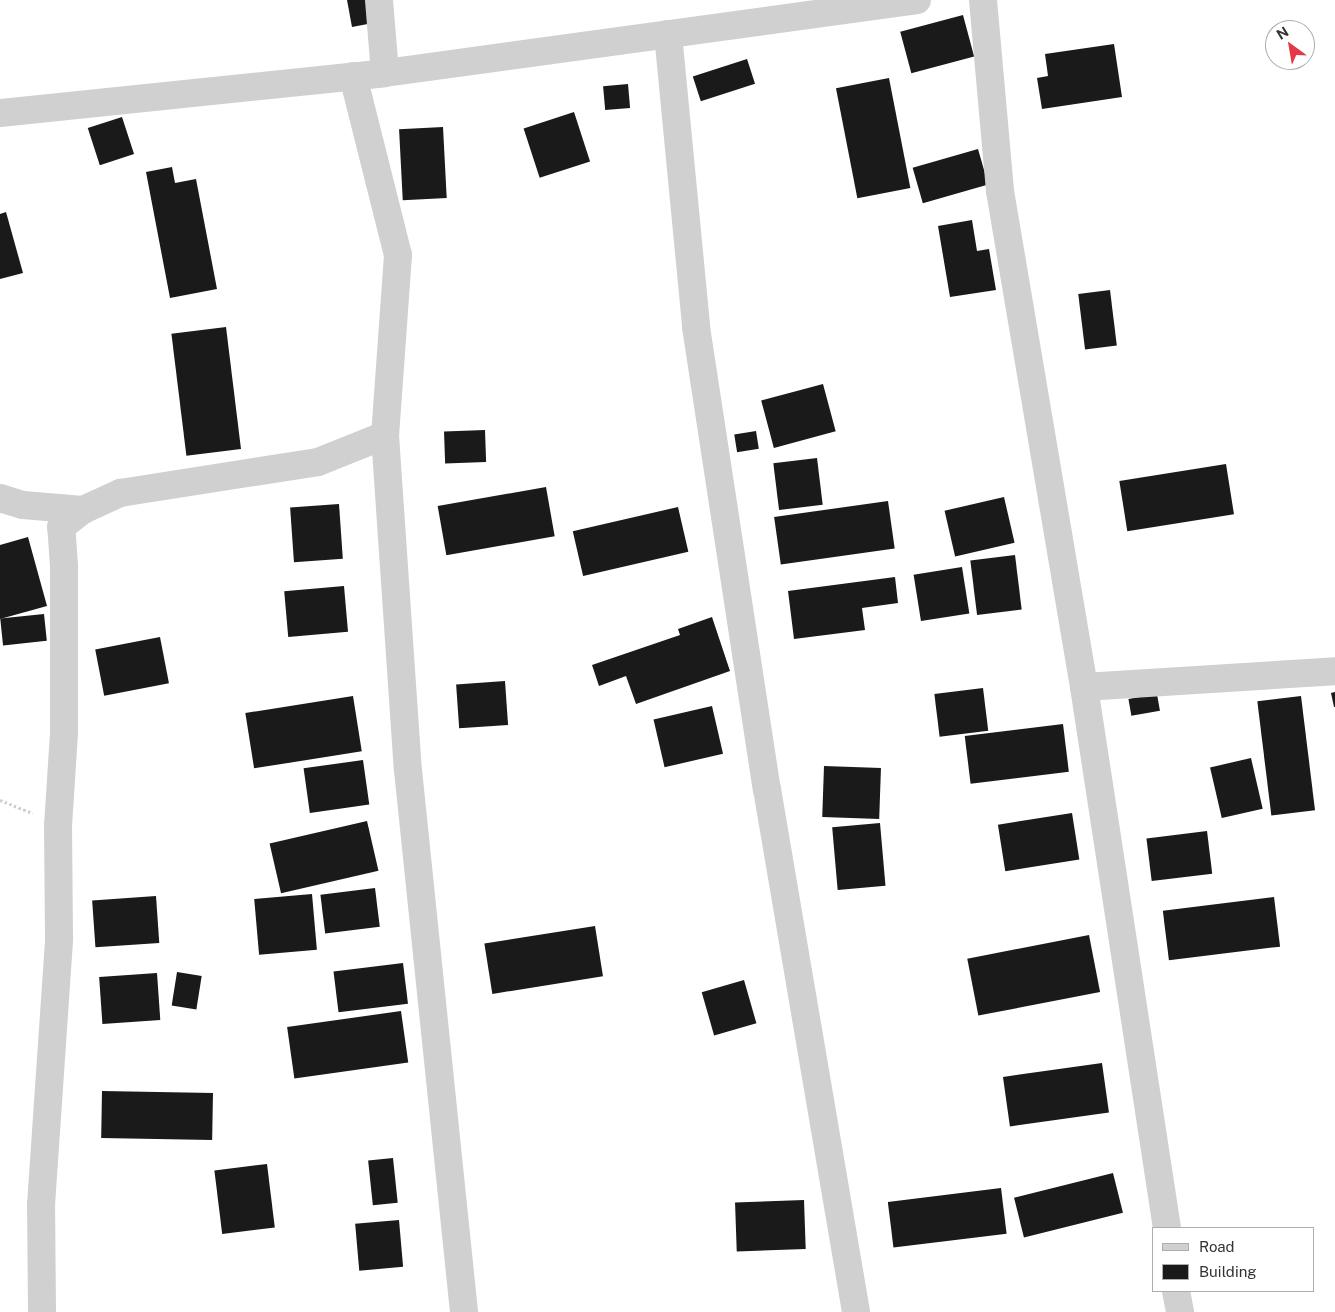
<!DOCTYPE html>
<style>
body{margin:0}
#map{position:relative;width:1335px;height:1312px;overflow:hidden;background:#fff;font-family:"Public Sans",sans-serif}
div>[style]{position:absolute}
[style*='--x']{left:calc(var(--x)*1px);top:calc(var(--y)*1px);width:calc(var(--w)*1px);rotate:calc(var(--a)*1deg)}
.building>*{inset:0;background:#1a1a1a;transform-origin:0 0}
.path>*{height:3px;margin-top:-1.5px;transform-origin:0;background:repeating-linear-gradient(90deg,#cdcdcd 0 2.5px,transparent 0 5px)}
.street>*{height:28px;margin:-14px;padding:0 14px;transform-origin:14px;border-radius:14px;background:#d0d0d0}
span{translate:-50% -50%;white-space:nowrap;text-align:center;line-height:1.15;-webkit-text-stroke:5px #fff;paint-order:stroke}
.legend{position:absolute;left:1152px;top:1227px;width:162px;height:65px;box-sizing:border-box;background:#fff;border:1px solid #adadad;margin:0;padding:6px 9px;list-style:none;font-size:15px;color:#333}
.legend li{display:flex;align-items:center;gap:10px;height:25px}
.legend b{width:25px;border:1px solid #adadad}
.north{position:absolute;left:1265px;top:20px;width:50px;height:50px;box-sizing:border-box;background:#fff;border:1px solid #adadad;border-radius:50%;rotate:328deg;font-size:14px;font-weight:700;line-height:20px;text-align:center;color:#333}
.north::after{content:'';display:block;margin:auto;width:18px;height:22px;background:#e63946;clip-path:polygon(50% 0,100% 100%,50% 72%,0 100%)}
</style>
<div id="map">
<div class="building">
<i style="clip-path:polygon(347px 0,369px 0,373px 23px,352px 27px)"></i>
<i style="left:963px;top:15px;width:43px;height:65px;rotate:75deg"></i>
<i style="clip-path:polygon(1114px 44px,1122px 97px,1042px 109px,1037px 78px,1048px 76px,1045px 54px)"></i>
<i style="left:747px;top:59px;width:26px;height:57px;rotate:72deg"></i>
<i style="left:889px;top:78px;width:112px;height:54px;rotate:79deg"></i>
<i style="left:628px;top:84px;width:24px;height:25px;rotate:85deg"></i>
<i style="left:574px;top:112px;width:52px;height:53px;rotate:72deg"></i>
<i style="left:122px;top:117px;width:39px;height:36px;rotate:72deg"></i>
<i style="left:443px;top:127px;width:71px;height:44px;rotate:87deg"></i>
<i style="left:978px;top:149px;width:37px;height:68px;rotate:74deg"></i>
<i style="clip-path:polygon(172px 167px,175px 183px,196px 179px,217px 289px,170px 298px,146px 172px)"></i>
<i style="clip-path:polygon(6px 212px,23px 273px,0 279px,0 214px)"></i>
<i style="clip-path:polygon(972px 220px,977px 251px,989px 249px,996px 290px,950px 297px,938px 226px)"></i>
<i style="left:1110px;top:290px;width:56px;height:32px;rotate:83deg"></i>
<i style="left:226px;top:327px;width:123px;height:55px;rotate:83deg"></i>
<i style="left:823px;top:384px;width:49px;height:64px;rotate:75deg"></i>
<i style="left:485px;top:430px;width:32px;height:41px;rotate:88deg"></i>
<i style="left:756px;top:431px;width:18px;height:22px;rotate:81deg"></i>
<i style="left:817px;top:458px;width:47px;height:44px;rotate:83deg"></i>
<i style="left:1226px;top:464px;width:51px;height:108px;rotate:81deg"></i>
<i style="left:546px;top:487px;width:50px;height:110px;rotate:80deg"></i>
<i style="left:1004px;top:497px;width:47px;height:61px;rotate:77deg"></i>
<i style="left:888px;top:501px;width:48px;height:115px;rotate:82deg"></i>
<i style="left:339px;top:504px;width:55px;height:49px;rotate:86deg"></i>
<i style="left:678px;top:507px;width:46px;height:108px;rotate:77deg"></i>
<i style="clip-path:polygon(28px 537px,47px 606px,0 619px,0 545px)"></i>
<i style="left:1015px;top:555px;width:55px;height:45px;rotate:83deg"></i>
<i style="left:962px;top:567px;width:47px;height:49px;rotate:81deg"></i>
<i style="clip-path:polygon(895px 577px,898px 603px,862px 608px,865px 630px,794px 639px,788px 591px)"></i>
<i style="left:344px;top:586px;width:46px;height:60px;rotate:85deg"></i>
<i style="left:44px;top:614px;width:27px;height:44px;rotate:84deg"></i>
<i style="clip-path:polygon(712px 617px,730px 671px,636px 704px,626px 676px,599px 686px,592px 665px,680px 635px,678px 629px)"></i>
<i style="left:160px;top:637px;width:47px;height:66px;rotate:79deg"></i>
<i style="left:505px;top:681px;width:44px;height:49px;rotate:86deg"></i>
<i style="left:983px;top:688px;width:43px;height:49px;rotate:83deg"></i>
<i style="clip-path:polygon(1335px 692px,1335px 707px,1334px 707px,1331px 693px)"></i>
<i style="left:1157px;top:694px;width:17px;height:29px;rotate:80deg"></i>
<i style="left:353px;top:696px;width:56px;height:109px;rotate:81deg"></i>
<i style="left:1301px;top:696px;width:115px;height:44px;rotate:83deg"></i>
<i style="left:712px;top:706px;width:49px;height:60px;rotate:77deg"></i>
<i style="left:1063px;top:724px;width:48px;height:99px;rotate:83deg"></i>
<i style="left:1251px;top:758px;width:52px;height:42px;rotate:77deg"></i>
<i style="left:363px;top:760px;width:45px;height:60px;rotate:82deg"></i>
<i style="left:824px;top:766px;width:57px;height:51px;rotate:2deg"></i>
<i style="left:1072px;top:813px;width:47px;height:75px;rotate:81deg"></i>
<i style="left:367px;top:821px;width:51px;height:100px;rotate:77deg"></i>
<i style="left:880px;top:823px;width:63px;height:48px;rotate:85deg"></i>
<i style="left:1207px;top:831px;width:43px;height:61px;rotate:83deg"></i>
<i style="left:375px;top:888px;width:39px;height:55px;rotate:83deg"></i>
<i style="left:312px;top:894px;width:56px;height:58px;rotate:85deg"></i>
<i style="left:156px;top:896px;width:47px;height:64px;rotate:86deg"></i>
<i style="left:1274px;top:897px;width:50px;height:112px;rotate:83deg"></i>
<i style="left:595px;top:926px;width:51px;height:112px;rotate:81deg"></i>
<i style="left:1089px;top:935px;width:58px;height:124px;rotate:79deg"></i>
<i style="left:403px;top:963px;width:41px;height:70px;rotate:83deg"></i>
<i style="left:177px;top:972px;width:25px;height:34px;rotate:9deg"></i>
<i style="left:157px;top:973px;width:47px;height:58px;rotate:86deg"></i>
<i style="left:744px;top:980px;width:45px;height:44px;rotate:74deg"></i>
<i style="left:401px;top:1011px;width:52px;height:115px;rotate:82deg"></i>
<i style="left:1102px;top:1063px;width:50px;height:100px;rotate:82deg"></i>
<i style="left:102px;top:1091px;width:111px;height:47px;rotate:1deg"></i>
<i style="left:393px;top:1158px;width:45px;height:25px;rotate:84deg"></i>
<i style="left:267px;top:1164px;width:64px;height:53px;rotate:83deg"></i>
<i style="left:1113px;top:1173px;width:41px;height:102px;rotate:76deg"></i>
<i style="left:1001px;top:1188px;width:46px;height:114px;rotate:83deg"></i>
<i style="left:804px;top:1200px;width:49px;height:69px;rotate:88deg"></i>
<i style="left:399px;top:1220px;width:47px;height:44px;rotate:85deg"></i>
</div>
<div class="path">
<i style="--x:0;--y:800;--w:35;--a:22"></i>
</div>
<div class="street">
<i style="--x:379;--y:0;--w:73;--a:85.3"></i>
<i style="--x:983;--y:0;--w:192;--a:84.9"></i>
<i style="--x:1000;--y:191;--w:503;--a:80.39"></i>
<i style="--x:1084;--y:687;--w:547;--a:81.28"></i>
<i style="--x:668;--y:34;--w:294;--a:84.5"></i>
<i style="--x:696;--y:327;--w:467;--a:81.3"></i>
<i style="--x:767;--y:789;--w:531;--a:80.34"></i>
<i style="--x:353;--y:76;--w:185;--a:75.9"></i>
<i style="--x:398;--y:255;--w:180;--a:94.1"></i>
<i style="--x:385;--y:435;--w:336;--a:86.1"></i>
<i style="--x:408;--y:770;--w:545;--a:84.1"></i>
<i style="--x:0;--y:113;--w:387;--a:-5.9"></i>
<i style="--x:385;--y:73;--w:537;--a:-7.81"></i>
<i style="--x:0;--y:498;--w:24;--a:17"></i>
<i style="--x:23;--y:505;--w:60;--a:4.8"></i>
<i style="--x:1084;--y:687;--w:252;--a:-3.6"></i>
<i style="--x:1176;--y:1291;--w:21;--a:79"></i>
<i style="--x:42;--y:1312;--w:107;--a:-90.5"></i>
<i style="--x:41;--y:1205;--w:268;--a:-86.1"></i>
<i style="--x:59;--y:938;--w:112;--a:-90.5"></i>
<i style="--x:58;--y:826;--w:94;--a:-86.3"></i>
<i style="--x:64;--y:732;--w:166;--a:-90"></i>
<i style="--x:64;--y:566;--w:39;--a:-94"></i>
<i style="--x:61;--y:527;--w:28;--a:-38"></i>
<i style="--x:83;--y:510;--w:41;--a:-24.7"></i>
<i style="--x:120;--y:493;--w:200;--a:-8.9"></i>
<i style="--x:318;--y:462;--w:72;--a:-21.9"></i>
</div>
<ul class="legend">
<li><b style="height:6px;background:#d0d0d0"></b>Road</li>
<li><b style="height:14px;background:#1a1a1a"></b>Building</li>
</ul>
<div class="north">N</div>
</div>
